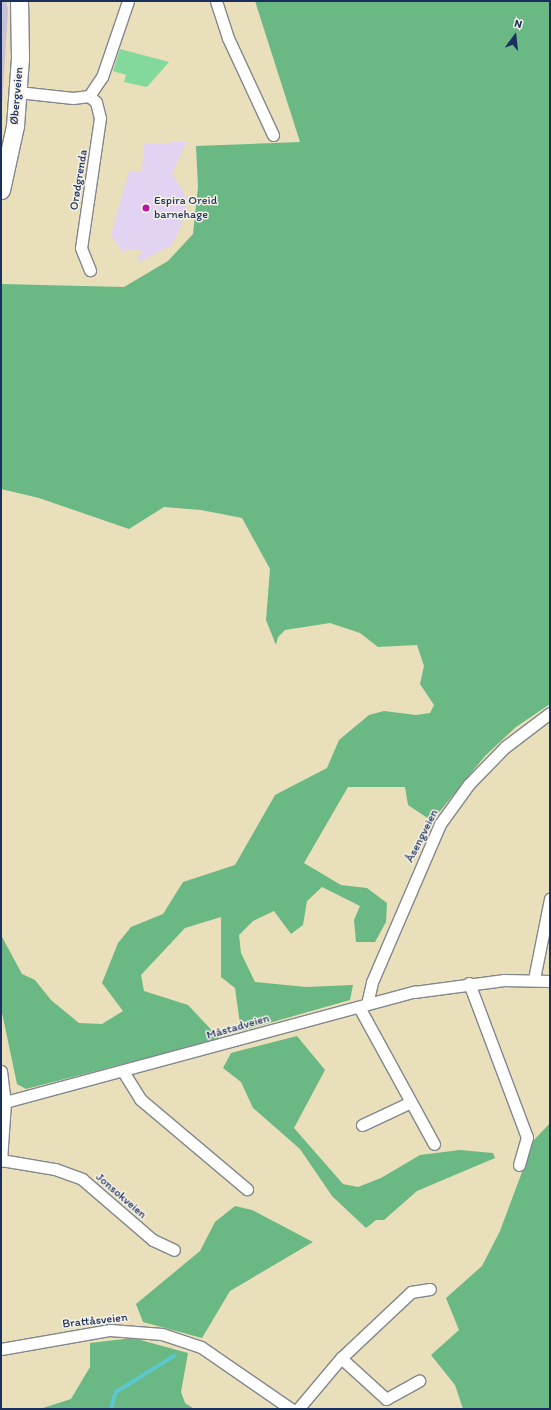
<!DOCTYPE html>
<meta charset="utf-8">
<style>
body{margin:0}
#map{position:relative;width:551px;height:1410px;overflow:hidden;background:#eadfbb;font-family:Itim,sans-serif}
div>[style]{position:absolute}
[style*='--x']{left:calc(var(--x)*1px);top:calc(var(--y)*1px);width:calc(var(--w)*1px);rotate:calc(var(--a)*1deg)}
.built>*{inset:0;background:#e3d3f2}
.industrial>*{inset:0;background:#c6c0da}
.green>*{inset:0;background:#83d89b}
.forest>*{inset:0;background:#6ab883}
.stream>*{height:3.5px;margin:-1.75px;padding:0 1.75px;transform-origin:1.75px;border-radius:1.75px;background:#5ac8ce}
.roads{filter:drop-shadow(1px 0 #82878c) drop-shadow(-1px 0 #82878c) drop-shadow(0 1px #82878c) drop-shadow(0 -1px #82878c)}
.street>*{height:11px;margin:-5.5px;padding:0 5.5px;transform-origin:5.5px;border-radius:5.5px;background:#fff}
.primary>*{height:17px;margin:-8.5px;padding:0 8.5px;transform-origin:8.5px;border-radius:8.5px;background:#fff}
.dots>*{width:11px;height:11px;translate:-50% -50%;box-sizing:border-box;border:2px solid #f7f3e8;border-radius:50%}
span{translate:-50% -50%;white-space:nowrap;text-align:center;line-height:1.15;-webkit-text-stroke:3px #f7f3e8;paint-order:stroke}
.street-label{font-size:12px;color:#1b2f5e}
.poi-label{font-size:12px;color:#1b2f5e}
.left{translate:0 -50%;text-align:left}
.frame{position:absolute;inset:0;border:2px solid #1b2f5e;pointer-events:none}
.north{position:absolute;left:495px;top:16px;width:40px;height:40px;-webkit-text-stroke:3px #f7f3e8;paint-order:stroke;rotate:15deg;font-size:11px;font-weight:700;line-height:16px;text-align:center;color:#1b2f5e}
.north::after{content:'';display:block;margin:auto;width:14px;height:18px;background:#1b2f5e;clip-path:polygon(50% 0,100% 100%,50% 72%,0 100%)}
</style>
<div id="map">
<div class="built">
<i style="clip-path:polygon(176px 141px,187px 142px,172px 173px,187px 199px,181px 226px,172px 245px,140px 262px,137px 256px,142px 253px,140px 249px,122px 251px,111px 235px,129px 171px,142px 172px,144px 143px,165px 144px)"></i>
</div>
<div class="industrial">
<i style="clip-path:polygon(1px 1px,6px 1px,8px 10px,1px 120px)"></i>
</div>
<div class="green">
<i style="clip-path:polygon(120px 49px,169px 62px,147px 87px,124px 82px,126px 75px,113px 71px)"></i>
</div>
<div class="forest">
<i style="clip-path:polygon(255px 1px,550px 1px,550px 704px,516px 727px,485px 756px,432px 821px,408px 805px,405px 787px,348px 787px,304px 863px,341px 885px,367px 888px,387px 903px,386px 922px,375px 942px,356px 942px,354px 920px,360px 906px,322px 887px,307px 901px,303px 925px,291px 934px,274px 911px,253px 921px,239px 935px,241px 953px,255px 982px,306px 987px,353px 985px,350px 1000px,241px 1031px,235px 988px,221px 977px,221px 917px,185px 928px,141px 975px,144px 991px,188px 1005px,220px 1039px,26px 1089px,17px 1084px,1px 1008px,1px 935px,22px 974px,35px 980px,51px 1000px,79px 1023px,102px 1024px,123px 1011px,102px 983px,118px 943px,131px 927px,163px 914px,183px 882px,235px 865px,275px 795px,327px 768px,339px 740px,369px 715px,384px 711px,416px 715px,430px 713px,434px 705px,420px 684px,424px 666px,417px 645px,378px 647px,360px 633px,330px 623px,285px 630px,278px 637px,276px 645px,266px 620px,270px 569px,242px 518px,201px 510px,164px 507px,129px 529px,39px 498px,1px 489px,1px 284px,124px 287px,168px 261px,193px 234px,198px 187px,196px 146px,300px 142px)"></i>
<i style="clip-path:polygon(297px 1036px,325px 1070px,294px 1128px,343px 1184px,358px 1187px,381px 1178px,420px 1155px,460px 1150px,493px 1153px,495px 1158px,417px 1191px,384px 1220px,376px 1220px,366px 1228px,332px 1196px,300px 1149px,253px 1108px,241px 1082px,223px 1068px,231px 1053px)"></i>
<i style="clip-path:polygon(550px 1123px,550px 1409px,463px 1409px,455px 1385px,431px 1355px,459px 1330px,446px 1298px,482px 1266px,500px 1231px,534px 1140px)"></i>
<i style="clip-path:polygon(235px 1206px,252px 1210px,313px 1242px,230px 1291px,202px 1338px,143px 1322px,136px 1304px,200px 1251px,215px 1222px)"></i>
<i style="clip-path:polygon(133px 1338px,188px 1353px,181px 1392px,185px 1403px,194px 1409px,40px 1409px,71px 1399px,90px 1367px,90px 1343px)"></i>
</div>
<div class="stream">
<i style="--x:111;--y:1409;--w:18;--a:-74"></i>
<i style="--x:116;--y:1392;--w:68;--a:-31.8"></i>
</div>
<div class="roads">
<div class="street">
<i style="--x:216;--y:1;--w:39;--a:72"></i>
<i style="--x:228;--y:38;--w:107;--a:65.1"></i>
<i style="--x:18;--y:92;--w:55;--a:6.2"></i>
<i style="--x:73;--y:98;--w:16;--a:-7"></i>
<i style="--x:89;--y:96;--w:23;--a:-56"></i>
<i style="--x:102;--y:77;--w:80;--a:-71.1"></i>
<i style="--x:89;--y:96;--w:9;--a:41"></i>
<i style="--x:96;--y:102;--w:16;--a:76"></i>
<i style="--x:100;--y:118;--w:131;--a:98.3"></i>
<i style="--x:81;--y:248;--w:24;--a:68"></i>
<i style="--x:534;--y:979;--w:82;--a:-78.7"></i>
<i style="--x:469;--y:983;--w:165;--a:69.4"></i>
<i style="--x:527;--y:1137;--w:29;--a:106"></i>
<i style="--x:367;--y:1004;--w:23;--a:-77"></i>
<i style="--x:372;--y:982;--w:172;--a:-66.7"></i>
<i style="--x:440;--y:824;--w:49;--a:-54.1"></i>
<i style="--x:469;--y:784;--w:52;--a:-45.8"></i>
<i style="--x:505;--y:747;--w:56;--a:-37.1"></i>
<i style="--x:359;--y:1007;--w:156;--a:61.3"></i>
<i style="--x:1;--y:1071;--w:31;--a:83"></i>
<i style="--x:5;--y:1102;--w:59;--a:93.9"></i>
<i style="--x:124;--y:1073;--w:31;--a:58"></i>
<i style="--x:140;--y:1099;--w:140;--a:40.1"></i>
<i style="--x:5;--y:1102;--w:424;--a:-15.1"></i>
<i style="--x:414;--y:992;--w:91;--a:-7.6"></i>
<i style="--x:504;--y:980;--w:46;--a:1.2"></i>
<i style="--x:362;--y:1125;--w:54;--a:-25.1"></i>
<i style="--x:1;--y:1160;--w:55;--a:9.5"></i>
<i style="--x:55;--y:1169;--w:29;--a:20"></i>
<i style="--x:82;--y:1179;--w:94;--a:40.7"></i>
<i style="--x:153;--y:1240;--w:23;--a:25"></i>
<i style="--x:1;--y:1349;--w:111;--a:-9.9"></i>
<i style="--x:110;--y:1330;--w:52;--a:4.4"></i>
<i style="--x:162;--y:1334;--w:41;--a:18.4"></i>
<i style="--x:201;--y:1347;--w:109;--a:34.6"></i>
<i style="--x:341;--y:1358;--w:61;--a:42.3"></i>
<i style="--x:386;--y:1399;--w:38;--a:-29"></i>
<i style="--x:298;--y:1409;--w:67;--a:-49.9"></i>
<i style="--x:341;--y:1358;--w:96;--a:-43.3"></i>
<i style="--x:411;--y:1292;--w:19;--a:-9"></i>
</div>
<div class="primary">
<i style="--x:1;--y:190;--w:66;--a:-77.7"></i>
<i style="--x:15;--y:126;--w:68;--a:-85.8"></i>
<i style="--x:20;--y:58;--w:57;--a:-91"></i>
</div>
</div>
<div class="dots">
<i style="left:146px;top:208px;background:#b5179e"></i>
</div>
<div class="street-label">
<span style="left:17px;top:96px;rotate:-85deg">Øbergveien</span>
<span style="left:79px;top:180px;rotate:-81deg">Orødgrenda</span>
<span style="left:422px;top:836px;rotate:-63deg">Åsengveien</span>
<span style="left:238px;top:1027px;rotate:-16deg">Måstadveien</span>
<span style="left:121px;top:1196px;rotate:41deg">Jonsokveien</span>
<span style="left:95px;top:1321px;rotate:-6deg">Brattåsveien</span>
</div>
<div class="poi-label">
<span class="left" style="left:154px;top:208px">Espira Oreid<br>barnehage</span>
</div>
<div class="frame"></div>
<div class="north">N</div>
</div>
